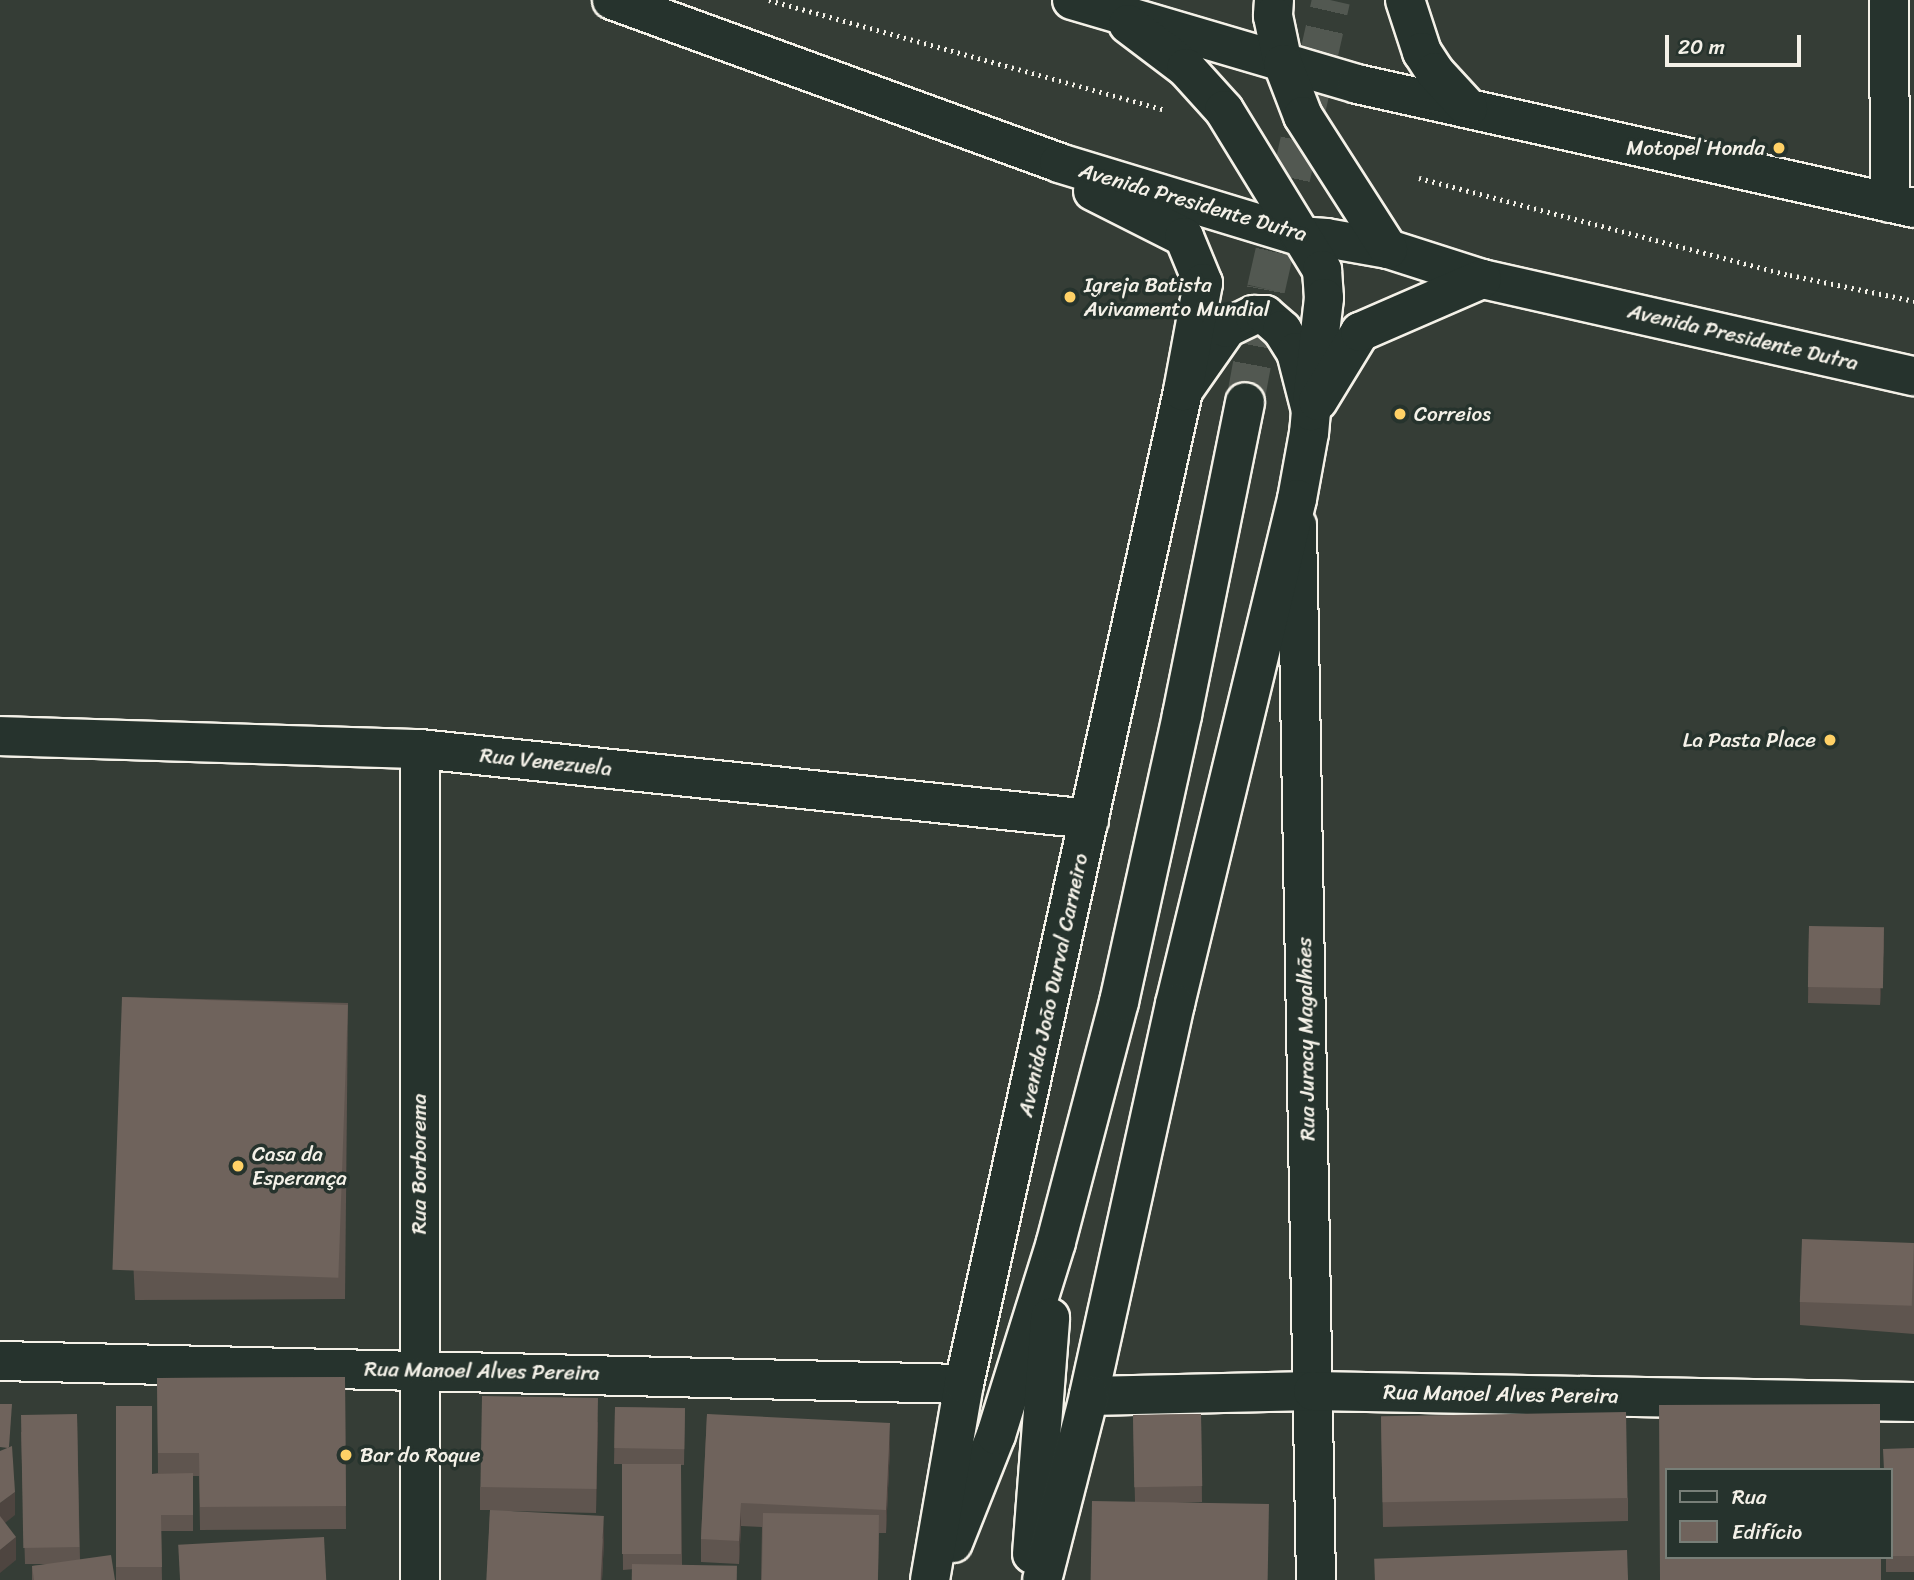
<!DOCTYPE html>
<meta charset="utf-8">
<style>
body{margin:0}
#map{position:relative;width:1914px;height:1580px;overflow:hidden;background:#353d36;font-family:Sriracha,sans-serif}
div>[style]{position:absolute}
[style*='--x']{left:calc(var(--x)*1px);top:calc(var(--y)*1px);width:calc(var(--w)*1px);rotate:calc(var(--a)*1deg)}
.primary-tunnel>*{height:38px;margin-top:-19px;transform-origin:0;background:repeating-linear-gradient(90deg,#525851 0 38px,transparent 0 57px)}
.path>*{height:4.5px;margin-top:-2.25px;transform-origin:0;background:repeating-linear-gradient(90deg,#f4f1e8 0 2px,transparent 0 7px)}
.roads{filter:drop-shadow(2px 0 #f4f1e8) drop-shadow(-2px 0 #f4f1e8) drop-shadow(0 2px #f4f1e8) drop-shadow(0 -2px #f4f1e8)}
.street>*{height:38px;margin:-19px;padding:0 19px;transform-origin:19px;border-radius:19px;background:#26332d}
.secondary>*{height:38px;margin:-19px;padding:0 19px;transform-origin:19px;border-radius:19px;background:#26332d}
.primary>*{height:38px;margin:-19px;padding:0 19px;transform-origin:19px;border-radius:19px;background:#26332d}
.highway>*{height:38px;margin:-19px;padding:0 19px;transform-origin:19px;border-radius:19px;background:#26332d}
.wall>*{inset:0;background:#5f554f}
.shaded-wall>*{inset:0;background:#4e4540}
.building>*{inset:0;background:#6f635c;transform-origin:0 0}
.dots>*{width:19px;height:19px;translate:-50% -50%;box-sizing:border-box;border:4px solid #26332d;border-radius:50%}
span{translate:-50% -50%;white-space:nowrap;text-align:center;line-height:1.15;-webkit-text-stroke:7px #26332d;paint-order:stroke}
.poi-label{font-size:21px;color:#f4f1e8}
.right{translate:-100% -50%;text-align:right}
.left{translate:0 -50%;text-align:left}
.street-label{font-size:21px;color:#f4f1e8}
.legend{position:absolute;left:1665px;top:1468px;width:228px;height:91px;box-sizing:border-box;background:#26332d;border:2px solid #787f78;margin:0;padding:9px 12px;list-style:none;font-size:21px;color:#f4f1e8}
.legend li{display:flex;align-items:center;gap:14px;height:35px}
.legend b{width:35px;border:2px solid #787f78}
.scale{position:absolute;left:1665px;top:35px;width:136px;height:32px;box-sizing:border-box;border:4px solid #f4f1e8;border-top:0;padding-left:9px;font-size:21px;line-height:24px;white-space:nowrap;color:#f4f1e8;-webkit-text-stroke:5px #26332d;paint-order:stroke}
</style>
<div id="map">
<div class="primary-tunnel">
<i style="--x:1245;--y:402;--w:115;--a:-79.5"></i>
<i style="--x:1266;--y:289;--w:296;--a:-77.3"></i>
</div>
<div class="path">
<i style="--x:769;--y:0;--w:412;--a:15.5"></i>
<i style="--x:1419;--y:178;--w:383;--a:14.7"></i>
<i style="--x:1790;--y:275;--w:127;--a:11.8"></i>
</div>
<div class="roads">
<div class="street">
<i style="--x:1889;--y:0;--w:203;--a:89.7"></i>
<i style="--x:0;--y:736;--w:420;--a:1.8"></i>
<i style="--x:420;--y:749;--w:673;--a:5.97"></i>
<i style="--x:0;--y:1361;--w:964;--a:1.37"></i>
<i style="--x:420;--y:1580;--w:831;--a:-90"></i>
</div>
<div class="secondary">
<i style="--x:1297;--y:525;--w:1055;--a:88.97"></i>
<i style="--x:1089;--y:1396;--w:224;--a:-1.3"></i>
<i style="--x:1313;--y:1391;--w:601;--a:1.05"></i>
</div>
<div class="primary">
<i style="--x:953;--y:1543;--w:116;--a:-68.3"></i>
<i style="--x:996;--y:1435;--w:202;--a:-72.7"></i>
<i style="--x:1056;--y:1242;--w:248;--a:-75.3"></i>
<i style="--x:1119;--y:1002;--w:294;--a:-77.6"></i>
<i style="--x:1182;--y:715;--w:319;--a:-78.6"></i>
<i style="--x:1032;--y:1554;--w:237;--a:-85.6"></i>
<i style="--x:930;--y:1580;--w:199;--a:-80.2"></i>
<i style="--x:964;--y:1384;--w:1017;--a:-77.56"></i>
<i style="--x:1183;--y:391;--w:77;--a:-55.1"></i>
<i style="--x:1227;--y:328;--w:30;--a:-26"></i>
<i style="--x:1254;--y:315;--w:11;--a:0"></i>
<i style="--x:1265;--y:315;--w:23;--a:41"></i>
<i style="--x:1282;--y:330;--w:26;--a:58"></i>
<i style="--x:1296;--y:352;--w:61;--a:75.7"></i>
<i style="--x:1311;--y:411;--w:22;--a:95"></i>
<i style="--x:1309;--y:433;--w:67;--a:100.3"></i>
<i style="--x:1297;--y:499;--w:520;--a:103.58"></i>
<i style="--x:1175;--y:1004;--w:401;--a:102.4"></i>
<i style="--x:1089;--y:1396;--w:190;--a:104.3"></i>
</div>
<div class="highway">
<i style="--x:612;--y:0;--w:476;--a:20"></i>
<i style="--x:1059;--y:163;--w:251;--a:16.9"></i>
<i style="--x:1299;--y:236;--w:27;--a:4"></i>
<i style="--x:1326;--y:238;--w:63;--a:10.1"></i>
<i style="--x:1388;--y:249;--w:99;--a:17.7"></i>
<i style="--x:1482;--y:279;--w:443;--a:12.7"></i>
<i style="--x:1072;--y:0;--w:297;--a:16.4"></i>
<i style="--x:1357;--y:84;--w:571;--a:12.55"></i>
<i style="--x:1274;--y:0;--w:16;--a:94"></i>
<i style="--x:1273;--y:16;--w:49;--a:78.2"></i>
<i style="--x:1283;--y:64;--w:56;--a:69"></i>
<i style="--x:1303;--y:116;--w:158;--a:57.4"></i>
<i style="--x:1405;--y:0;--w:55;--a:71.9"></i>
<i style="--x:1422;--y:52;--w:24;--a:57"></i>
<i style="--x:1435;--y:72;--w:49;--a:47.5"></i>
<i style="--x:1128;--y:24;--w:73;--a:37.2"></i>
<i style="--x:1186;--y:68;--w:57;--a:47.9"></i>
<i style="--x:1224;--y:110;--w:188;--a:58.5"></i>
<i style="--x:1322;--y:270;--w:28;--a:86"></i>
<i style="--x:1324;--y:298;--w:114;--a:96.6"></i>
<i style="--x:1093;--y:191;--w:102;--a:26.8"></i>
<i style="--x:1184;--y:237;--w:50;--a:67.6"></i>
<i style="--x:1203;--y:283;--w:110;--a:100.5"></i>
<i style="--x:1318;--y:401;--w:81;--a:-58.7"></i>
<i style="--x:1360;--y:332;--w:133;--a:-23.5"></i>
</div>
</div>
<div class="wall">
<i style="clip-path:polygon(1809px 926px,1884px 943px,1880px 1005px,1808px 1003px)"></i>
<i style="clip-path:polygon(122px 997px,348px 1003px,345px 1299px,135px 1300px,122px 1026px)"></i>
<i style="clip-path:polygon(1914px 1243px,1914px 1334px,1800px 1325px,1800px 1302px)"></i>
<i style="clip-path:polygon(345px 1377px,346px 1529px,200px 1530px,199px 1476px,193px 1476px,193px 1531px,161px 1531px,162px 1580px,116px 1580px,116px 1406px,152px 1474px,158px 1473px,157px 1378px)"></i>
<i style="clip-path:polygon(615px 1407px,685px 1408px,684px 1465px,681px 1465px,682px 1565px,623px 1570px,622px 1464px,636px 1464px,614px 1464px)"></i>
<i style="clip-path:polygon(77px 1414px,80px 1560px,115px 1580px,32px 1580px,32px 1566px,50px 1564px,25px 1564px,21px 1432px)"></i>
<i style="clip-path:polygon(707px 1414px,890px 1446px,886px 1533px,879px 1533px,878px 1580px,761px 1580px,762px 1527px,741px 1526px,739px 1564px,701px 1562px,701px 1539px)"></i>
<i style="clip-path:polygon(1201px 1414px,1202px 1502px,1174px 1503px,1269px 1528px,1135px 1502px,1133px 1415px)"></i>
<i style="clip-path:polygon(1381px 1417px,1628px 1498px,1628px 1521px,1383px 1527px)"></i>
<i style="clip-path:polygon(598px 1422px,596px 1513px,510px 1511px,604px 1539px,602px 1580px,487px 1580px,490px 1510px,480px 1510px,480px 1487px)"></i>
<i style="clip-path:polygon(1914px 1448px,1914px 1572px,1886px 1572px,1886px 1557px,1891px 1557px,1891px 1470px)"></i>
</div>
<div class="shaded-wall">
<i style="clip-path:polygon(1884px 927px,1884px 943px,1880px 1005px,1880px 989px)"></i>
<i style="clip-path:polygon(598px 1399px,598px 1422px,596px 1513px,596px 1490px)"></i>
<i style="clip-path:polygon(890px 1423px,890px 1446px,886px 1533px,886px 1510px)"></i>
<i style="clip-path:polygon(15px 1492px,15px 1515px,0 1527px,0 1503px)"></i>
<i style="clip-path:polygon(741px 1503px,741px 1526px,739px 1564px,739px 1541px)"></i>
<i style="clip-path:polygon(604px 1516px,604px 1539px,602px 1580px,601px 1580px)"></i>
<i style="clip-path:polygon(16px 1537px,16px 1560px,0 1573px,0 1550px)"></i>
</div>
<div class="building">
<i style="left:1809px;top:926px;width:75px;height:61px;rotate:1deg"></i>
<i style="left:122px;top:997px;width:226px;height:273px;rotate:2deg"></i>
<i style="left:1802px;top:1239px;width:112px;height:63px;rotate:2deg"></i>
<i style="clip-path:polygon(345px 1377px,346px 1506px,200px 1507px,199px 1453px,158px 1453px,157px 1378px)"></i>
<i style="left:482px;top:1396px;width:116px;height:91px;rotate:1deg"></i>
<i style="clip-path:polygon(0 1404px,12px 1404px,9px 1447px,8px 1448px,0 1447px)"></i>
<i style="clip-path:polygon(1880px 1404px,1880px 1470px,1667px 1470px,1667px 1557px,1881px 1557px,1881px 1580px,1660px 1580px,1659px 1405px)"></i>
<i style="clip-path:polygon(116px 1406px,152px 1406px,152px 1474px,193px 1473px,193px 1515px,161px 1515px,162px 1567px,116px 1567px)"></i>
<i style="left:615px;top:1407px;width:70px;height:41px;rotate:1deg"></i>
<i style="left:1626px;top:1412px;width:86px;height:245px;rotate:89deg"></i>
<i style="left:77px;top:1414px;width:133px;height:56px;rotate:89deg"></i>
<i style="clip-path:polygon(707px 1414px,890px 1423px,886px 1510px,741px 1503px,739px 1541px,701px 1539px)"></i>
<i style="left:1201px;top:1414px;width:72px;height:68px;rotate:89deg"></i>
<i style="clip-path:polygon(12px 1446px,15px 1492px,0 1503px,0 1451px)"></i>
<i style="clip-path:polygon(1914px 1448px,1914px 1556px,1891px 1556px,1891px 1470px,1884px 1470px,1883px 1449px)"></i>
<i style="left:622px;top:1464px;width:59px;height:90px"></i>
<i style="left:1092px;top:1501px;width:177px;height:79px;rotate:1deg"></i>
<i style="left:490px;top:1510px;width:114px;height:70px;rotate:3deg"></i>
<i style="left:763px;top:1513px;width:116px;height:67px;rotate:1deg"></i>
<i style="clip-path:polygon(0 1516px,16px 1537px,0 1550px)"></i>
<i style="left:324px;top:1537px;width:43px;height:146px;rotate:87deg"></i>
<i style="left:1627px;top:1550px;width:30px;height:253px;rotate:88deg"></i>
<i style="clip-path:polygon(111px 1555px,115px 1580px,34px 1580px,32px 1566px)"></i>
<i style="left:632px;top:1564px;width:105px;height:16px;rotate:1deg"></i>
</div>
<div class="dots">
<i style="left:1779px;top:148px;background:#ffd166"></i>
<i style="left:1070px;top:297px;background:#ffd166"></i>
<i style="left:1400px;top:414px;background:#ffd166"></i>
<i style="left:1830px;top:740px;background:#ffd166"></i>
<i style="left:238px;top:1166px;background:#ffd166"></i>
<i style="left:346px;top:1455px;background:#ffd166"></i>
</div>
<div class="poi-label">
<span class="right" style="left:1765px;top:148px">Motopel Honda</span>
<span class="left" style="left:1084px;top:297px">Igreja Batista<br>Avivamento Mundial</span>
<span class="left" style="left:1414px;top:414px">Correios</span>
<span class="right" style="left:1816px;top:740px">La Pasta Place</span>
<span class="left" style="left:252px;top:1166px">Casa da<br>Esperança</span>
<span class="left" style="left:360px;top:1455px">Bar do Roque</span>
</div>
<div class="street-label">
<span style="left:1193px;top:202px;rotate:16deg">Avenida Presidente Dutra</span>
<span style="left:1743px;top:337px;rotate:13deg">Avenida Presidente Dutra</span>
<span style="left:546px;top:762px;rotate:6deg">Rua Venezuela</span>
<span style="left:1053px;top:985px;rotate:-78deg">Avenida João Durval Carneiro</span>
<span style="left:1306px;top:1039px;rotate:-91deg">Rua Juracy Magalhães</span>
<span style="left:419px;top:1164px;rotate:-90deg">Rua Borborema</span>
<span style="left:482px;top:1371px;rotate:1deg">Rua Manoel Alves Pereira</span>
<span style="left:1501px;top:1394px;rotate:1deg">Rua Manoel Alves Pereira</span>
</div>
<ul class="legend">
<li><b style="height:9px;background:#26332d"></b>Rua</li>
<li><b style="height:19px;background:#6f635c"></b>Edifício</li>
</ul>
<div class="scale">20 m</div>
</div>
